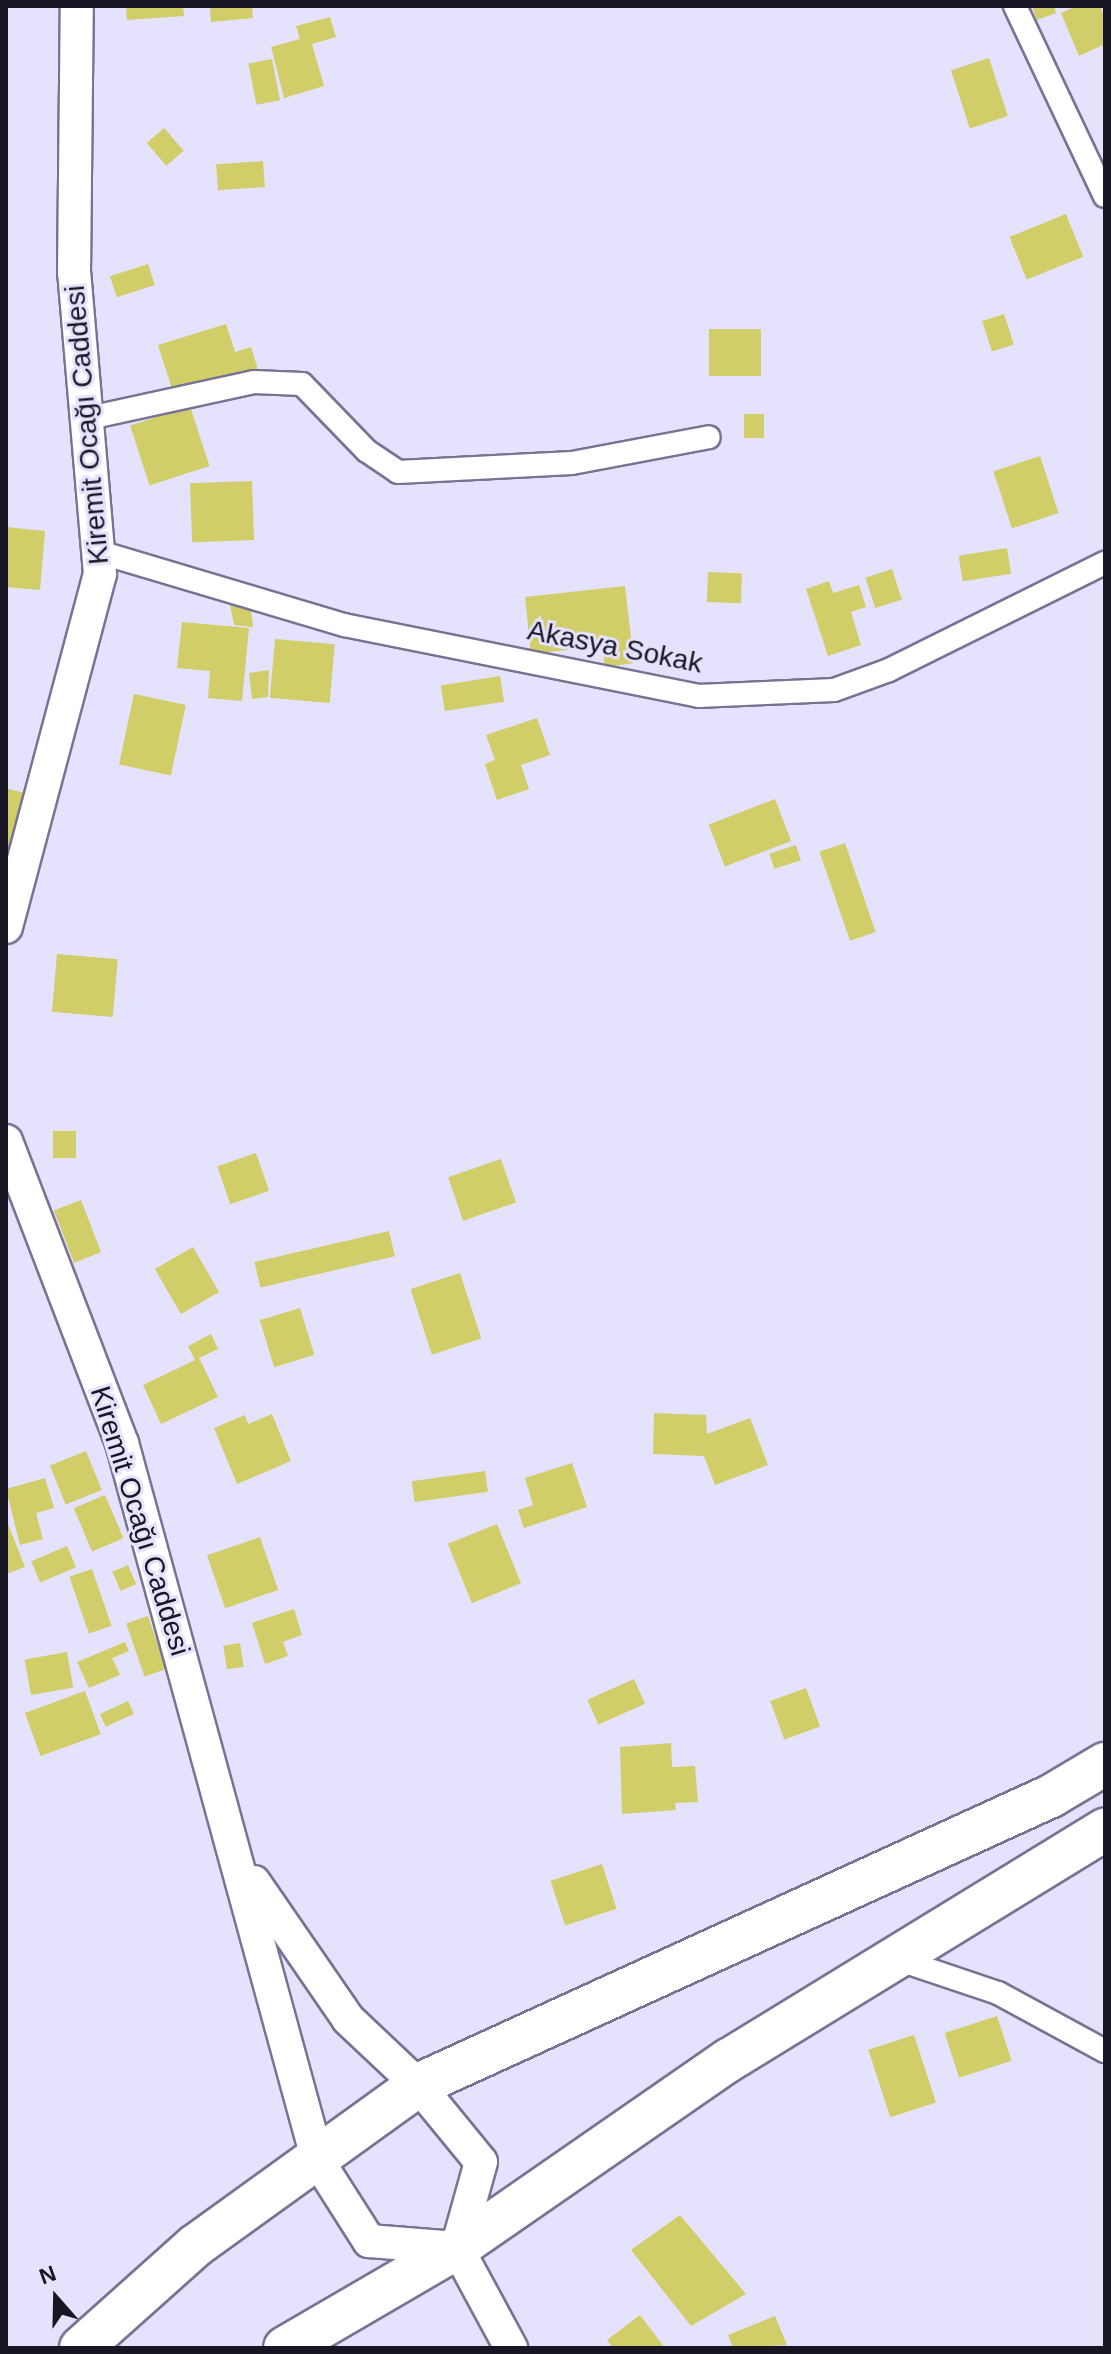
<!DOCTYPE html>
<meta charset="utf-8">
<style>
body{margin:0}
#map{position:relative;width:1111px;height:2354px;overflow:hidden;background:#e5e2fe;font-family:Helvetica,sans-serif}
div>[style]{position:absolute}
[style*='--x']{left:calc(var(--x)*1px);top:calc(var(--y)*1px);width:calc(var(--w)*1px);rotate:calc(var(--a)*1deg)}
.building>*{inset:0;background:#d1cd68;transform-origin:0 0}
.roads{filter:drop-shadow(2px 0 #787393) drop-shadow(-2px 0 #787393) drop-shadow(0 2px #787393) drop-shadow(0 -2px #787393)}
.street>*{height:22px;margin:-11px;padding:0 11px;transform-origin:11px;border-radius:11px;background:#fff}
.secondary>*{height:32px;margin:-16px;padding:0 16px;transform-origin:16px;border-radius:16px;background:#fff}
.highway>*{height:42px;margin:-21px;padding:0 21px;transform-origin:21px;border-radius:21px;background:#fff}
span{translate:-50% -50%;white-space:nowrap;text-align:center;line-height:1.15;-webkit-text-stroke:6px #e5e2fe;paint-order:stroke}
.street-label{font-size:28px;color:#181622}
.frame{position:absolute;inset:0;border:8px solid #181622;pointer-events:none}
.north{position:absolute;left:16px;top:2258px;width:80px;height:80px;-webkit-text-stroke:6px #e5e2fe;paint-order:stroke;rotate:340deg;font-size:22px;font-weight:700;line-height:32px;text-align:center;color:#181622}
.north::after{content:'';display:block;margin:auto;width:28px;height:36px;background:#181622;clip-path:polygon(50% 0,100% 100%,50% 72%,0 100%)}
</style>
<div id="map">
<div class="building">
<i style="clip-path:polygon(126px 6px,183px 6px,184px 16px,127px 20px)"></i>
<i style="clip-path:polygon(210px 6px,252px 6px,253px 18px,211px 22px)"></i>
<i style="clip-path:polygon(1032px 6px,1054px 6px,1056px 13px,1037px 20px)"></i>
<i style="clip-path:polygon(1077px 6px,1100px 6px,1105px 18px,1105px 44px,1079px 56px,1061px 13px)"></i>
<i style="clip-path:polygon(330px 17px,336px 37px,312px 44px,324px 86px,284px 98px,271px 47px,300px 39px,296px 26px)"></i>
<i style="left:989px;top:58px;width:61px;height:40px;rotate:72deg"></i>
<i style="left:272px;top:59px;width:42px;height:24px;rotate:79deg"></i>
<i style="left:164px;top:128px;width:30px;height:23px;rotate:49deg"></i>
<i style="left:263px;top:161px;width:26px;height:47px;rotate:86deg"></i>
<i style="left:1066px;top:214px;width:46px;height:61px;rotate:68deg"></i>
<i style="left:148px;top:264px;width:22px;height:40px;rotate:72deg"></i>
<i style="left:1004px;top:314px;width:32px;height:23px;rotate:72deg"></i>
<i style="clip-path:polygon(226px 324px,235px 352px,251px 347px,258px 370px,174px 395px,158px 345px)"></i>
<i style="left:709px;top:329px;width:52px;height:47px"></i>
<i style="left:190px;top:406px;width:63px;height:63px;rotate:72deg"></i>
<i style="left:744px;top:414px;width:20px;height:24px"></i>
<i style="left:1040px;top:456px;width:60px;height:49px;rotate:72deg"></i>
<i style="left:252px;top:481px;width:59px;height:62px;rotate:88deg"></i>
<i style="clip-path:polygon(6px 527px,45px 531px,40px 590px,6px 587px)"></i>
<i style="left:1007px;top:548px;width:26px;height:49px;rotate:81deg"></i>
<i style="left:892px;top:569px;width:32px;height:28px;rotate:72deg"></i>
<i style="left:708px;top:572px;width:34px;height:30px;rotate:2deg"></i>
<i style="clip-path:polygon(829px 581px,833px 593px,859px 585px,866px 607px,851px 612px,861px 645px,828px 656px,806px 589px)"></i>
<i style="clip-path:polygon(625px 586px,634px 663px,605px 667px,602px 646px,531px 654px,525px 597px)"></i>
<i style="clip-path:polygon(250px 602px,253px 627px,234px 625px,230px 605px)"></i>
<i style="clip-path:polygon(182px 622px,249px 628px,242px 701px,208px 698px,210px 671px,177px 668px)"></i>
<i style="left:275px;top:639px;width:60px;height:59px;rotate:5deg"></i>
<i style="clip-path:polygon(269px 670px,268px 697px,252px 699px,249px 673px)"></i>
<i style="left:500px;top:676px;width:26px;height:60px;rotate:81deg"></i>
<i style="left:134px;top:694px;width:53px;height:72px;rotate:12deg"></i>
<i style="clip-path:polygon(537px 718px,550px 755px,521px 765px,529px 789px,497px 800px,485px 764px,495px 760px,486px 735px)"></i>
<i style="clip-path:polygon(6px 788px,28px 794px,9px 860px,6px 859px)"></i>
<i style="left:775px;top:799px;width:45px;height:71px;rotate:69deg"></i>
<i style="left:845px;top:843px;width:94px;height:27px;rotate:71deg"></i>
<i style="left:796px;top:845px;width:16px;height:28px;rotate:72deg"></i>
<i style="left:57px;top:954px;width:61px;height:58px;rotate:5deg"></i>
<i style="left:53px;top:1131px;width:23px;height:27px"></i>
<i style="left:256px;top:1153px;width:40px;height:41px;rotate:71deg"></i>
<i style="left:501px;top:1159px;width:46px;height:56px;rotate:71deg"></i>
<i style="left:81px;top:1200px;width:56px;height:29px;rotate:69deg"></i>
<i style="left:389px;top:1231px;width:26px;height:138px;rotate:77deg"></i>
<i style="left:193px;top:1247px;width:52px;height:44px;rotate:60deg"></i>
<i style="left:460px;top:1273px;width:69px;height:52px;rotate:72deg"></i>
<i style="left:300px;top:1308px;width:49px;height:42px;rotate:73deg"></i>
<i style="clip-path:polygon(211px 1334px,218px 1349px,199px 1358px,218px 1397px,161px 1424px,143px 1385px,195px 1360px,188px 1346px)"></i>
<i style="clip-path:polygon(654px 1413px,706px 1415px,707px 1434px,750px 1418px,768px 1465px,715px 1485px,704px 1456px,653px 1454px)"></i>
<i style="clip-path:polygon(272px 1414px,291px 1461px,237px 1484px,214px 1428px,245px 1415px,248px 1424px)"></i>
<i style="left:86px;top:1451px;width:42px;height:39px;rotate:68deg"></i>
<i style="clip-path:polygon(572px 1463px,587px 1507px,524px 1528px,518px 1510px,533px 1505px,525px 1478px)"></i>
<i style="left:485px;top:1471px;width:21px;height:74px;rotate:82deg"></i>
<i style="clip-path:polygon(45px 1478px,54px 1508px,36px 1513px,43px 1539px,20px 1545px,6px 1489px)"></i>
<i style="left:105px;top:1495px;width:47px;height:34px;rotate:67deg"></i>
<i style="clip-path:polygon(6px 1519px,25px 1567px,6px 1574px)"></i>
<i style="left:497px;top:1524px;width:64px;height:53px;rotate:68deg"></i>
<i style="left:260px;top:1537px;width:56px;height:56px;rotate:71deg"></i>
<i style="left:67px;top:1546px;width:23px;height:39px;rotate:67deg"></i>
<i style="left:128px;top:1565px;width:21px;height:17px;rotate:67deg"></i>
<i style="left:92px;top:1569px;width:60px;height:24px;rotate:71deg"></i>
<i style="clip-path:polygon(294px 1609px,302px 1635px,283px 1642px,288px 1656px,265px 1664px,252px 1623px)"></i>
<i style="left:148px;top:1616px;width:56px;height:23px;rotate:71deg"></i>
<i style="clip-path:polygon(125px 1642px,129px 1651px,112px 1658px,120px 1675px,89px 1688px,77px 1662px)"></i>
<i style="left:240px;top:1643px;width:24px;height:17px;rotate:81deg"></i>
<i style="left:67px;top:1652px;width:36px;height:43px;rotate:80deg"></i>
<i style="left:634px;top:1679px;width:27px;height:51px;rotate:66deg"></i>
<i style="left:806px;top:1688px;width:41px;height:38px;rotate:70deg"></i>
<i style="left:85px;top:1691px;width:46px;height:64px;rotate:70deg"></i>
<i style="left:128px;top:1701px;width:14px;height:31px;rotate:65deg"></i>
<i style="clip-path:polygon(671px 1743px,672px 1767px,695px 1766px,698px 1802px,675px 1803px,676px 1810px,622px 1814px,620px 1747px)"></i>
<i style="left:602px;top:1864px;width:47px;height:54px;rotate:72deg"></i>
<i style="left:997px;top:2016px;width:47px;height:55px;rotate:72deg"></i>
<i style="left:914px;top:2035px;width:71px;height:48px;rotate:72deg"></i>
<i style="clip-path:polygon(680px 2215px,746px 2294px,691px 2326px,631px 2250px)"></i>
<i style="clip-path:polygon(640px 2315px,665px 2348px,613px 2348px,607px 2340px)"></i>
<i style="clip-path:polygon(775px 2316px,787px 2345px,733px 2348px,728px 2335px)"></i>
</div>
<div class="roads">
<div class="street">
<i style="--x:1015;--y:6;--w:210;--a:64.7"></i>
<i style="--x:89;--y:418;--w:169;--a:-12.3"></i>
<i style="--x:254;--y:382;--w:48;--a:2.4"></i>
<i style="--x:302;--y:384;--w:93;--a:45.9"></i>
<i style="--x:367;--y:451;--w:37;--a:34"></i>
<i style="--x:398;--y:472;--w:174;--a:-3"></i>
<i style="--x:572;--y:463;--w:139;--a:-10.7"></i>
<i style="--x:99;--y:552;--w:256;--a:16.6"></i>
<i style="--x:344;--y:625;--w:361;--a:11.3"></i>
<i style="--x:698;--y:696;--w:136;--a:-2.5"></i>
<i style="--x:834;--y:690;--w:59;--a:-20"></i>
<i style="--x:889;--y:670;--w:241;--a:-26.4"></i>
<i style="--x:894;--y:1958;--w:110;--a:18.6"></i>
<i style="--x:998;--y:1993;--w:122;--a:28.5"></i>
</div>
<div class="secondary">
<i style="--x:6;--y:927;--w:365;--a:-75.1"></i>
<i style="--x:100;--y:574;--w:302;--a:-94.9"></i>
<i style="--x:74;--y:273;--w:267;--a:-89.4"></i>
<i style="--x:6;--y:1141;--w:324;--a:69"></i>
<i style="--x:122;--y:1443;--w:744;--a:74.73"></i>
<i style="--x:318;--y:2161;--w:95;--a:57.5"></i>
<i style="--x:369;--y:2241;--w:88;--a:4.5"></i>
<i style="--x:254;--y:1882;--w:166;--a:55.5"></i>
<i style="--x:348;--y:2019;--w:96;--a:43.3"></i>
<i style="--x:418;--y:2085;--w:99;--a:50.7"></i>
<i style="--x:481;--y:2162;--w:89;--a:105.6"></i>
<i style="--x:457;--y:2248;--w:114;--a:61.6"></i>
</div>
<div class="highway">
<i style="--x:81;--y:2348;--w:153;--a:-41.8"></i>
<i style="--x:195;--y:2246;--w:275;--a:-35.8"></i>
<i style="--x:418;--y:2085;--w:696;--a:-24.54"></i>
<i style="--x:1051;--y:1796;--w:63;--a:-30.7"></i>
<i style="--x:285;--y:2348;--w:199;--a:-30.2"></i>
<i style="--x:457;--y:2248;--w:331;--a:-34.7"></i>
<i style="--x:729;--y:2060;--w:441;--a:-31.5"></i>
</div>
</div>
<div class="street-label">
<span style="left:87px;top:425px;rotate:-95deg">Kiremit Ocağı Caddesi</span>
<span style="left:615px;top:647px;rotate:11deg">Akasya Sokak</span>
<span style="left:140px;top:1521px;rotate:73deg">Kiremit Ocağı Caddesi</span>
</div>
<div class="frame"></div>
<div class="north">N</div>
</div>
